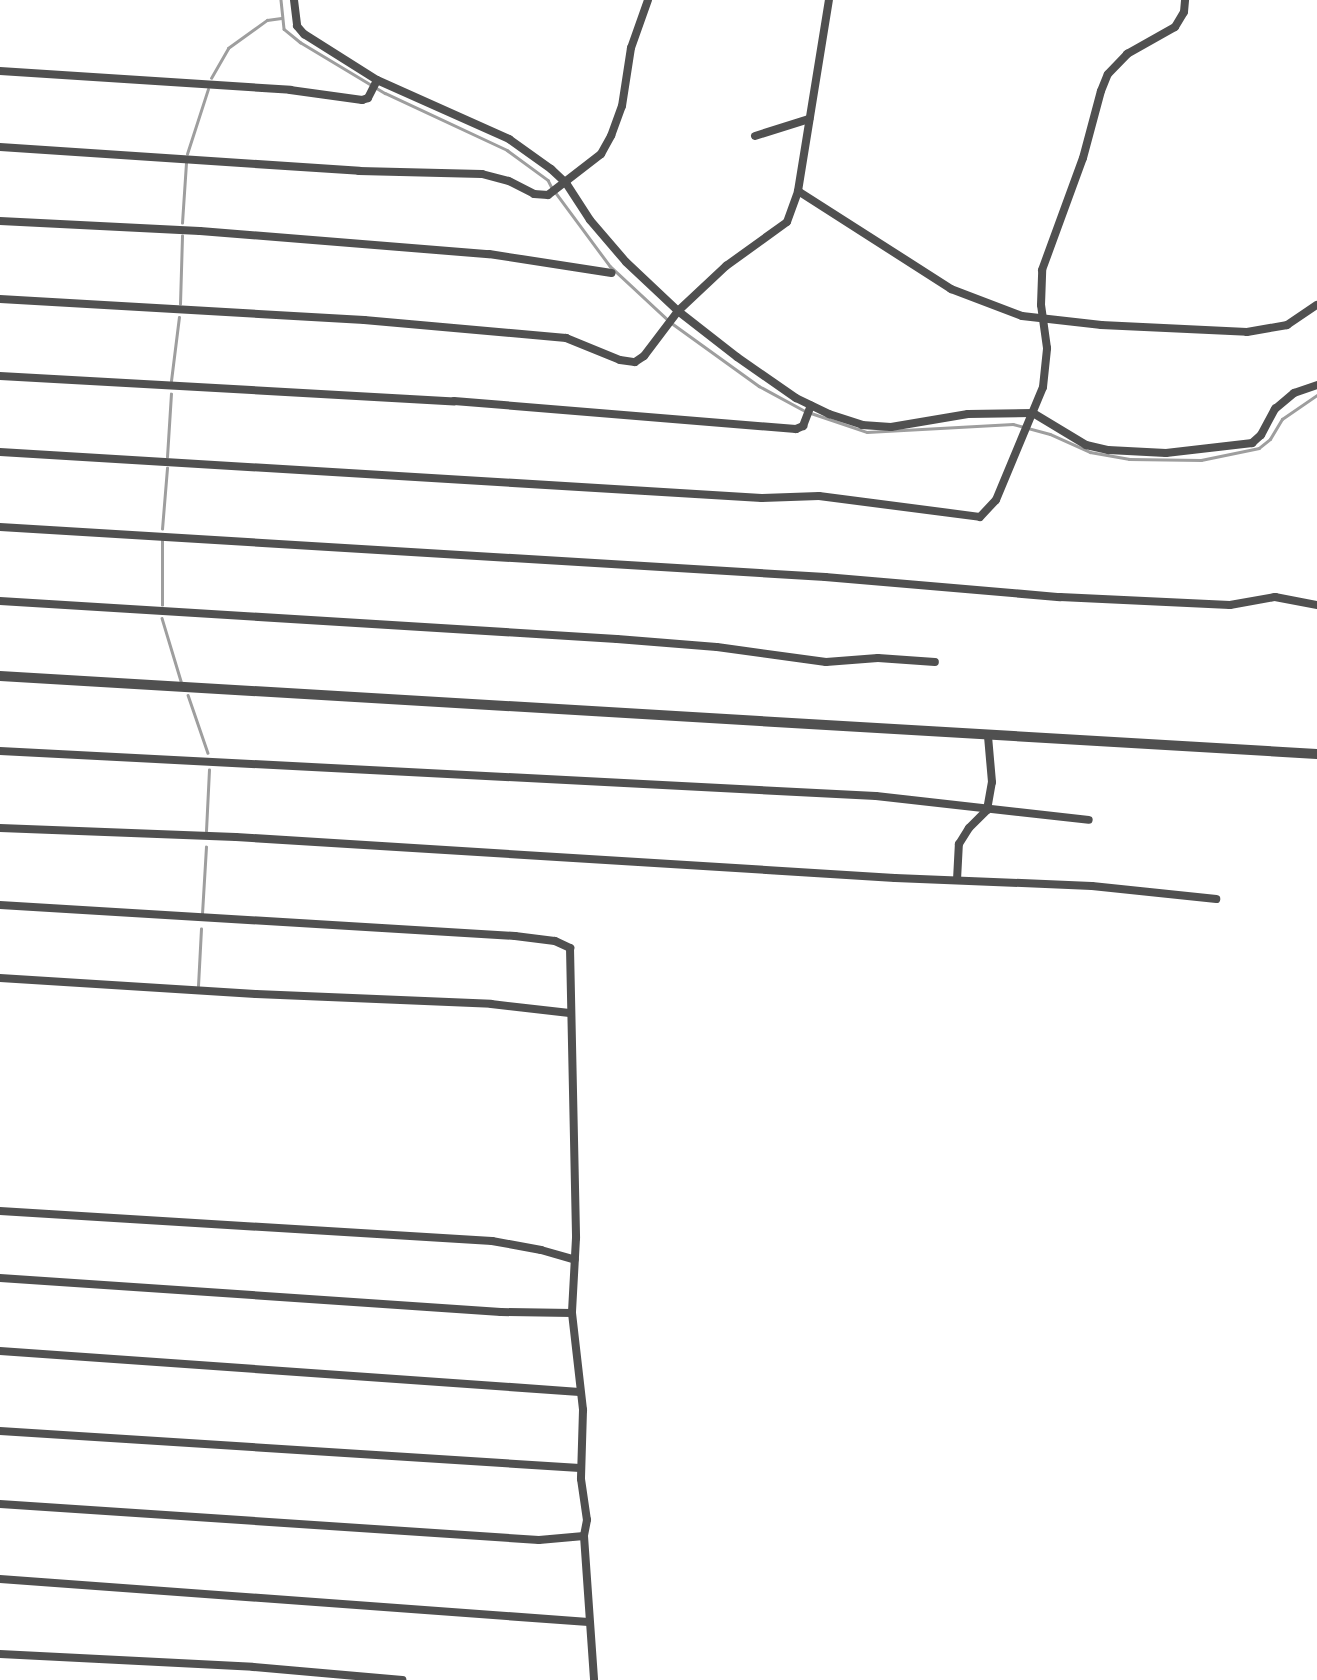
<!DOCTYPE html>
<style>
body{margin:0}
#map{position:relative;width:1317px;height:1680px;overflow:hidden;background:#fff;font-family:"Public Sans",sans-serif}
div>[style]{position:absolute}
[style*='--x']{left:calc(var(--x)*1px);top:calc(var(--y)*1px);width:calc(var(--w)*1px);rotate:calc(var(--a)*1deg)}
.stream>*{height:2.5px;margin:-1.25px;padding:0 1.25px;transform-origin:1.25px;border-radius:1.25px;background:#9e9e9e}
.minor>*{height:8px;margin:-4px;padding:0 4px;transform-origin:4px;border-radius:4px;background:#505050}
.tertiary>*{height:10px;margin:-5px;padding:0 5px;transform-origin:5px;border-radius:5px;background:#505050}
span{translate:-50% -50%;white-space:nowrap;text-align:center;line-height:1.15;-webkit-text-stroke:5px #fff;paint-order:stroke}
</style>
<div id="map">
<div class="stream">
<i style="--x:281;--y:0;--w:29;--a:84"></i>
<i style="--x:284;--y:29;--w:21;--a:39"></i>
<i style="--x:300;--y:42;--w:99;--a:31"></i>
<i style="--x:385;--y:93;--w:135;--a:25"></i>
<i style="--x:507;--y:150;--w:51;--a:36.2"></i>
<i style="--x:548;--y:180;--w:9;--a:63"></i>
<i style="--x:211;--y:78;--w:34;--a:-60"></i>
<i style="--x:228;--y:48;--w:48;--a:-35.7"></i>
<i style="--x:267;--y:20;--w:14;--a:-8"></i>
<i style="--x:187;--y:154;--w:68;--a:-72.1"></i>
<i style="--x:556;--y:193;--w:91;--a:53.5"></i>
<i style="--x:610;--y:266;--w:78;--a:42.9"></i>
<i style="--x:182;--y:223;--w:61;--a:-86.2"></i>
<i style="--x:180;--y:304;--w:68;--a:-88.3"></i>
<i style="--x:673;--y:324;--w:106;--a:35.8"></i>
<i style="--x:759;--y:386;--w:52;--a:28.5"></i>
<i style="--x:171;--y:381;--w:64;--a:-82.9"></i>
<i style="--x:811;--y:413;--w:59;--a:18.7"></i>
<i style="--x:867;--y:432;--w:146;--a:-3.1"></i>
<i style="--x:1013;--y:424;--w:38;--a:15"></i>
<i style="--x:1050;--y:434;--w:44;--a:24.2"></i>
<i style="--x:1090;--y:452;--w:40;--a:10"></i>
<i style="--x:1129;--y:459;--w:72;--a:0.8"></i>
<i style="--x:1201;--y:460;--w:59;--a:-11.7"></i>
<i style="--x:1259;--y:448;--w:14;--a:-39"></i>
<i style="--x:1270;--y:439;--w:23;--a:-59"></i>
<i style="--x:1282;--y:419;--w:42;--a:-34.4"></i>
<i style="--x:167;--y:457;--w:63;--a:-86.4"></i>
<i style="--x:162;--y:529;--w:61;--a:-85.3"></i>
<i style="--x:162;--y:605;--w:64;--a:-90"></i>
<i style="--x:162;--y:618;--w:66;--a:73.2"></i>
<i style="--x:188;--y:695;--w:61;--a:71"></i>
<i style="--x:206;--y:831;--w:61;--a:-87.2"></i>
<i style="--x:202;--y:914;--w:67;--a:-86.6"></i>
<i style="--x:198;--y:986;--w:57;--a:-87"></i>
</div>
<div class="minor">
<i style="--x:294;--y:0;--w:26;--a:83"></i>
<i style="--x:297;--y:26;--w:11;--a:49"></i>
<i style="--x:304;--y:34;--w:86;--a:32.2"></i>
<i style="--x:377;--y:80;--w:145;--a:24.1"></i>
<i style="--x:509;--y:139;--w:52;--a:35.5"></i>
<i style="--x:551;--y:169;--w:21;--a:43"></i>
<i style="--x:566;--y:183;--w:44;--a:57"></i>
<i style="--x:590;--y:220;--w:55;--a:49.4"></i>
<i style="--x:626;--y:262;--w:71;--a:43.3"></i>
<i style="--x:678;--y:311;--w:75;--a:37.9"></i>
<i style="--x:737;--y:357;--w:72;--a:34.8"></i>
<i style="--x:796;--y:398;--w:37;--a:26"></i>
<i style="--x:829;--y:414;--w:35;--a:18"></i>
<i style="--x:862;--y:425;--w:29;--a:4"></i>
<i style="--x:891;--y:427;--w:78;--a:-9.6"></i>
<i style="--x:968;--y:414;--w:65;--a:-0.9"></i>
<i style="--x:1033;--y:413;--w:62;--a:31.1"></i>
<i style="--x:1086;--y:445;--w:23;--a:13"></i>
<i style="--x:1108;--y:450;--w:58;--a:3"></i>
<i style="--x:1166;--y:453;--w:87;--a:-6.6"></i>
<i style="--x:1252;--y:443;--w:12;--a:-42"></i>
<i style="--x:1261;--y:435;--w:30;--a:-62"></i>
<i style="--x:1275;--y:409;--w:25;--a:-40"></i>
<i style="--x:1294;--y:393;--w:24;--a:-19"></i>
<i style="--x:0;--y:71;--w:291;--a:3.7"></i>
<i style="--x:290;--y:90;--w:73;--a:7.9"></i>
<i style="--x:362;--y:100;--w:6;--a:-18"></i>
<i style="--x:368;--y:98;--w:20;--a:-63"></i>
<i style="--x:755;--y:136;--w:57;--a:-17.5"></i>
<i style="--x:0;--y:147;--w:360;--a:3.8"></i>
<i style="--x:359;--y:171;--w:123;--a:1.4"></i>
<i style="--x:482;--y:174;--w:28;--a:15"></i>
<i style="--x:509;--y:181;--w:28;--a:27"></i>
<i style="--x:534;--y:194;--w:14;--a:4"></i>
<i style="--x:548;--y:195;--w:67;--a:-37.7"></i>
<i style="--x:601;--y:154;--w:21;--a:-61"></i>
<i style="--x:611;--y:136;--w:32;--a:-70"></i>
<i style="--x:622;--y:106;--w:59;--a:-81.2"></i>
<i style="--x:631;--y:48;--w:51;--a:-70.5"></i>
<i style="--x:798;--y:191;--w:182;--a:32.6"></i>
<i style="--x:951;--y:289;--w:76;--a:20.8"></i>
<i style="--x:1022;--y:316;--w:80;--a:6.5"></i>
<i style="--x:1101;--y:325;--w:146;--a:2.7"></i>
<i style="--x:1247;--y:332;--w:41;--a:-9.9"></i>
<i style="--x:1287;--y:325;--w:36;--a:-34"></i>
<i style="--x:0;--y:221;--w:200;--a:2.9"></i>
<i style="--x:200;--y:231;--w:290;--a:4.6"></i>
<i style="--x:489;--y:254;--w:124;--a:8.8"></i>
<i style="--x:0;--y:299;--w:365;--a:3.3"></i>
<i style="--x:364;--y:320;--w:203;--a:5.1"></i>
<i style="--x:566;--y:338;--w:58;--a:22.2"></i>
<i style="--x:620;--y:360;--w:15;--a:8"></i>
<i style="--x:635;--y:362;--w:11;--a:-34"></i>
<i style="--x:644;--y:356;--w:56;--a:-52.9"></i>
<i style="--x:678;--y:311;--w:66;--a:-43.2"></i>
<i style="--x:726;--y:266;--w:75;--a:-35.8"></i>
<i style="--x:787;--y:222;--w:33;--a:-70"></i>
<i style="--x:798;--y:191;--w:193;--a:-80.8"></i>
<i style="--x:0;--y:376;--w:455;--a:3.2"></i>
<i style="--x:454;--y:401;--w:343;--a:4.7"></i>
<i style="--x:796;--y:429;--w:8;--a:-23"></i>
<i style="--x:803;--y:426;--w:22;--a:-69"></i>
<i style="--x:0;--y:452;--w:763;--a:3.45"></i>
<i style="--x:762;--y:498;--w:57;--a:-2"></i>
<i style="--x:819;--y:496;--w:162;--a:7.4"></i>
<i style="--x:980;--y:517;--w:23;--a:-47"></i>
<i style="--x:996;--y:500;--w:122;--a:-67.4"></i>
<i style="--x:1043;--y:387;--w:39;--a:-84"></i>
<i style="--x:1047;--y:348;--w:43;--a:-97.9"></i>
<i style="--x:1041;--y:305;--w:35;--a:-88"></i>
<i style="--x:1042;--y:270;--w:119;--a:-69.9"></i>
<i style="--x:1083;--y:158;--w:69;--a:-75"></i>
<i style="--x:1101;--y:91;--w:18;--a:-68"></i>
<i style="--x:1108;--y:74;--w:28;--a:-46"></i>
<i style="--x:1127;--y:54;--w:55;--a:-29.4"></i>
<i style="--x:1175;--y:27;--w:17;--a:-59"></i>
<i style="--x:1184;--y:12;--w:12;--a:-85"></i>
<i style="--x:0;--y:527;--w:827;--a:3.47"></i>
<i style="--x:825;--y:577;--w:236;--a:4.9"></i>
<i style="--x:1060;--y:597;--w:170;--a:2.7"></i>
<i style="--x:1230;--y:605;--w:46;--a:-10.1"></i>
<i style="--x:1275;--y:597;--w:43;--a:10.8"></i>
<i style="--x:0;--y:601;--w:618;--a:3.52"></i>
<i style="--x:617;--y:639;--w:100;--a:4.6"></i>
<i style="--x:717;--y:647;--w:110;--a:7.8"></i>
<i style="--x:826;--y:662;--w:52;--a:-4.4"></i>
<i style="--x:878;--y:658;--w:57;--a:4"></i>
<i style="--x:0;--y:751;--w:877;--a:2.94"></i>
<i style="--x:876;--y:796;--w:214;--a:6.4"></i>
<i style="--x:0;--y:828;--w:236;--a:2.2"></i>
<i style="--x:236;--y:837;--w:660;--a:3.56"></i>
<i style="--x:895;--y:878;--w:197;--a:2.3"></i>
<i style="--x:1092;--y:886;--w:125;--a:6"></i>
<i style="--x:957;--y:880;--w:36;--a:-87"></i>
<i style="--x:959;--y:844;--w:19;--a:-58"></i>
<i style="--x:969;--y:828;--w:25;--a:-45"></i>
<i style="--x:987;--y:810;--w:28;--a:-80"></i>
<i style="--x:992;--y:782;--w:46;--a:-95"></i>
<i style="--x:0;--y:905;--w:516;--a:3.44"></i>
<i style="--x:515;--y:936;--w:40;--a:7.1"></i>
<i style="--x:555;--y:941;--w:17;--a:25"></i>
<i style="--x:570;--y:948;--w:290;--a:88.8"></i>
<i style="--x:576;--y:1238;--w:75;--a:93.1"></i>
<i style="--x:572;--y:1313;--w:98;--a:83.5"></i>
<i style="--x:583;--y:1410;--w:69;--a:91.7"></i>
<i style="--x:581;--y:1479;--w:41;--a:81.7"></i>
<i style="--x:587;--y:1520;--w:16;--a:101"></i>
<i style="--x:584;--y:1536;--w:144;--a:86"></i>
<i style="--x:0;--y:978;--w:256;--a:3.6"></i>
<i style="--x:256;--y:994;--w:235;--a:2.4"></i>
<i style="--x:491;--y:1004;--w:79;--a:6.6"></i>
<i style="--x:0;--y:1211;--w:493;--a:3.5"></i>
<i style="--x:492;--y:1241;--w:50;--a:10.4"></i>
<i style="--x:541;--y:1250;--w:35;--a:16"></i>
<i style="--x:0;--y:1278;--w:502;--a:3.88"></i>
<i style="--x:501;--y:1312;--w:71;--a:0.8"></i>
<i style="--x:0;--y:1351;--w:581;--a:4.04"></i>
<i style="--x:0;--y:1431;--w:581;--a:3.65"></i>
<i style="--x:0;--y:1504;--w:540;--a:3.82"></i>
<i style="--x:539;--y:1540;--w:45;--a:-5.1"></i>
<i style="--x:0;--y:1579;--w:590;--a:4.18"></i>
<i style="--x:0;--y:1654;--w:253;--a:2.9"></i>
<i style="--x:253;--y:1667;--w:150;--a:5"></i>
</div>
<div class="tertiary">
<i style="--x:0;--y:676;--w:1319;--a:3.39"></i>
</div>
</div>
